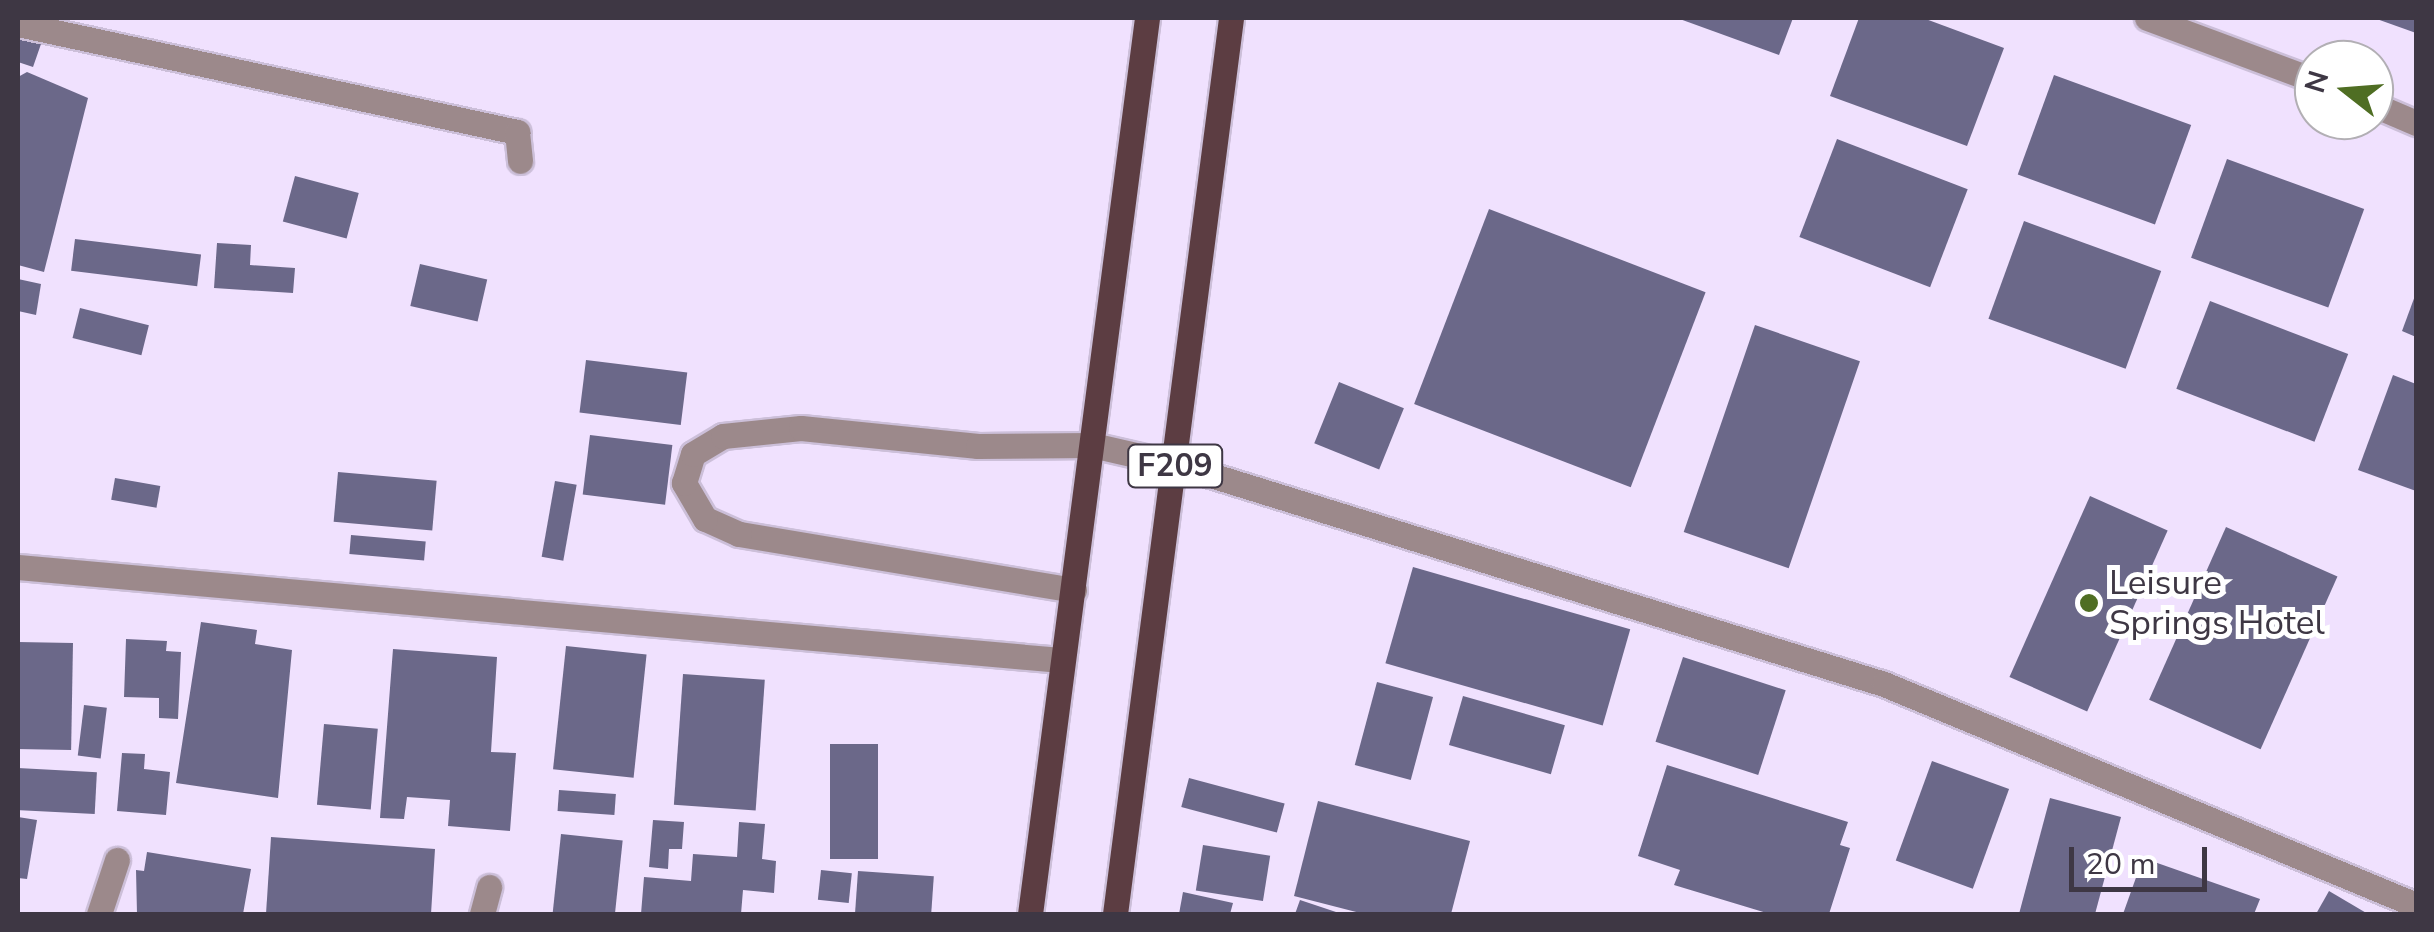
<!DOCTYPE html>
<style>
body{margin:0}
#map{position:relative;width:2434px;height:932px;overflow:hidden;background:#f0e1fe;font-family:"Nunito Sans",sans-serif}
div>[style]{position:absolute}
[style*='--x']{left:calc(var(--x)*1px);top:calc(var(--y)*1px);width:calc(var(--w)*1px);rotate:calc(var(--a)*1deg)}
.building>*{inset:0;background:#6b6889;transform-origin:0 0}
.roads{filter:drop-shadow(2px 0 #ccbfd9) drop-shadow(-2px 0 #ccbfd9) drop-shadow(0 2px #ccbfd9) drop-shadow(0 -2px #ccbfd9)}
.minor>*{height:25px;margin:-12.5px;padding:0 12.5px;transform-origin:12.5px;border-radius:12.5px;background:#9c898b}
.major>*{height:25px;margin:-12.5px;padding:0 12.5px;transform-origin:12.5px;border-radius:12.5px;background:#5c3d42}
.dots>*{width:28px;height:28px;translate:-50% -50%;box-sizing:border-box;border:5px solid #fff;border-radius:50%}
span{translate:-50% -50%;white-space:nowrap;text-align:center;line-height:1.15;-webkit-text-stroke:10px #fff;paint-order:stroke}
.shield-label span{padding:2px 8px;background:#fff;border:2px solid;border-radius:8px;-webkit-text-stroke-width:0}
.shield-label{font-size:32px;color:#3e3744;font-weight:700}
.poi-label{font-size:35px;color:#3e3744}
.left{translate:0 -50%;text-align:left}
.frame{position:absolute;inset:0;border:20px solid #3e3744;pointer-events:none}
.north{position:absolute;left:2294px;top:40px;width:100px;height:100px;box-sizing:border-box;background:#fff;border:2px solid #b2afb4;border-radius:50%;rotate:287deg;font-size:28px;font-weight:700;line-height:40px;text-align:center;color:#3e3744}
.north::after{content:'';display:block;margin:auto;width:35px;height:45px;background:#4f6e23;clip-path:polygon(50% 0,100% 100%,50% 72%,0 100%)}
.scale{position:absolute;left:2069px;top:847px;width:138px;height:45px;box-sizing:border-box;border:5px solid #3e3744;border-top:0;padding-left:12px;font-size:30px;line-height:35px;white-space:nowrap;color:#3e3744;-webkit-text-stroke:8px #fff;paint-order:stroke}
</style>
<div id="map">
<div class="building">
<i style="clip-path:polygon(1677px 18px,1793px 18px,1779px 55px)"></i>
<i style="clip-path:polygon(1859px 18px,1923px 18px,2004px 48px,1967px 146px,1830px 96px)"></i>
<i style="clip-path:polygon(2374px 18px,2416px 18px,2416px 33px)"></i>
<i style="clip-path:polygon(18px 36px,41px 44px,33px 67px,18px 62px)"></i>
<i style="clip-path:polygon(27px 72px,88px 98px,44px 272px,18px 265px,18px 77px)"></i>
<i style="left:2054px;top:75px;width:146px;height:106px;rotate:20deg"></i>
<i style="left:1837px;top:139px;width:140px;height:105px;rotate:21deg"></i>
<i style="left:2227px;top:159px;width:146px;height:105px;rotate:20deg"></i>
<i style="left:295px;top:176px;width:66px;height:47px;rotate:15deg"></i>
<i style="left:1489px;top:209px;width:232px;height:209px;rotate:21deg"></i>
<i style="left:2024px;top:221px;width:146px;height:104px;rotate:20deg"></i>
<i style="left:75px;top:239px;width:127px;height:32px;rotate:7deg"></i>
<i style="clip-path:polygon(217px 243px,251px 245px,250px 265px,295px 268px,293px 293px,214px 288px)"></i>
<i style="left:420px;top:264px;width:69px;height:43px;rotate:13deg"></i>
<i style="clip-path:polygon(18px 279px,41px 284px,36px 315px,18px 311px)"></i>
<i style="clip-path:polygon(2416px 293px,2416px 337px,2402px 331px)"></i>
<i style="left:2210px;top:301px;width:148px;height:94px;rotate:21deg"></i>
<i style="left:80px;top:308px;width:71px;height:31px;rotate:14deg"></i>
<i style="left:1755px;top:325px;width:111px;height:219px;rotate:19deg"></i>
<i style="left:586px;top:360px;width:102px;height:53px;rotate:7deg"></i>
<i style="clip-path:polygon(2393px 375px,2416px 384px,2416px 491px,2358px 470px)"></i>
<i style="left:1339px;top:382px;width:70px;height:66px;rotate:22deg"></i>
<i style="left:590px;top:435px;width:83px;height:60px;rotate:7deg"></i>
<i style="left:338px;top:472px;width:99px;height:50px;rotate:5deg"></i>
<i style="left:115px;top:478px;width:46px;height:22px;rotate:10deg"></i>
<i style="left:555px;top:481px;width:22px;height:77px;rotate:10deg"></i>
<i style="left:2090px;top:496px;width:85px;height:198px;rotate:24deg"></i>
<i style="left:2226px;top:527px;width:122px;height:189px;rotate:24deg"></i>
<i style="left:351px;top:535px;width:75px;height:19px;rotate:5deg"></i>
<i style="left:1413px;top:567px;width:226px;height:100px;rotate:16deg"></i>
<i style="clip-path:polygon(201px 622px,257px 630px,255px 644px,292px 650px,278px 798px,176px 783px)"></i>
<i style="clip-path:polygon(126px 639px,167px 641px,166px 651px,181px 652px,178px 719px,159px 718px,159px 698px,124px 697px)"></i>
<i style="left:18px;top:642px;width:55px;height:107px;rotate:1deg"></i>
<i style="left:566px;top:646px;width:81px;height:124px;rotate:6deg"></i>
<i style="clip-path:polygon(393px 649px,497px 657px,491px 752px,516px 753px,510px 831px,448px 826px,450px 800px,407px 797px,404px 819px,380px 818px)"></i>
<i style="left:1683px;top:657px;width:108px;height:89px;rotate:18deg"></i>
<i style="left:683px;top:674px;width:82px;height:131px;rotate:4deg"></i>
<i style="left:1377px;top:682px;width:58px;height:86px;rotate:15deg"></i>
<i style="left:1463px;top:696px;width:106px;height:51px;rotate:16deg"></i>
<i style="left:84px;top:705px;width:23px;height:51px;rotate:7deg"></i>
<i style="left:324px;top:724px;width:54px;height:81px;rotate:5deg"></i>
<i style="left:830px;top:744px;width:48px;height:115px"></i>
<i style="clip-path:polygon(122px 753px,145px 754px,144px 769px,170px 772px,166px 815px,117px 811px)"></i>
<i style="left:1932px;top:761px;width:82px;height:106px;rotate:20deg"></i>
<i style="clip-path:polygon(1667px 765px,1848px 822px,1840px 845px,1850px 848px,1829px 914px,1770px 914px,1674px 885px,1680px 870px,1638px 856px)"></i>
<i style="left:18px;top:768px;width:79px;height:42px;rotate:3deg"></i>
<i style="left:1189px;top:778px;width:99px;height:30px;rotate:15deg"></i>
<i style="left:559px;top:790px;width:57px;height:21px;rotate:4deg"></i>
<i style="clip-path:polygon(2050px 798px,2121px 817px,2095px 914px,2019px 914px)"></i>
<i style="clip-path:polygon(1318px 801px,1470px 841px,1451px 914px,1364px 914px,1294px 896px)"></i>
<i style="clip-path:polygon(18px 817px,37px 820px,27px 879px,18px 878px)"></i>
<i style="clip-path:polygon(653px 820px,684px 822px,682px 849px,669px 849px,668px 869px,649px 867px)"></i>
<i style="clip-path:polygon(739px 822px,765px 824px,762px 859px,776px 861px,774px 893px,743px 890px,741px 914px,641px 914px,644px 877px,691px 881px,693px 854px,737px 857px)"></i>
<i style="left:561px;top:834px;width:62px;height:81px;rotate:6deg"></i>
<i style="clip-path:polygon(271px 837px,435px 849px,431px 914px,266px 914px)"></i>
<i style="left:1203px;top:845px;width:68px;height:46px;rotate:9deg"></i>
<i style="clip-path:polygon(147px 852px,251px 869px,243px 914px,137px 914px,136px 870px,144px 871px)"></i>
<i style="clip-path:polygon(2143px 858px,2260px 899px,2254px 914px,2123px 914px)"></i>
<i style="left:821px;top:870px;width:31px;height:30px;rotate:6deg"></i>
<i style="left:858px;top:871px;width:76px;height:41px;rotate:4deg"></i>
<i style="clip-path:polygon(2329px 891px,2368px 914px,2316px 914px)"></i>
<i style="clip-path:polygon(1183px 892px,1233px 903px,1230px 914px,1179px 914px)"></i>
<i style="clip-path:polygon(1300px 900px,1342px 914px,1295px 914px)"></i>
</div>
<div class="roads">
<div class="minor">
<i style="--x:2147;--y:18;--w:178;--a:20.4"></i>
<i style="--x:18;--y:24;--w:511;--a:12.21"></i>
<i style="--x:517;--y:132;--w:29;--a:84"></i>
<i style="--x:2374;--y:105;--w:46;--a:23.2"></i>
<i style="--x:18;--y:567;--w:1047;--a:5.1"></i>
<i style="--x:1074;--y:590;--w:340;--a:-170.5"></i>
<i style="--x:739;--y:534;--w:37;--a:-156"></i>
<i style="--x:705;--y:519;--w:42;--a:-120.3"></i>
<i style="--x:684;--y:483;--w:30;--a:-73"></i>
<i style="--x:693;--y:454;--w:35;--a:-31"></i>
<i style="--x:723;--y:436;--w:78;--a:-5.9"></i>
<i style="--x:801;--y:428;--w:178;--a:5.8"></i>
<i style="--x:978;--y:446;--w:114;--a:-0.5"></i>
<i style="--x:1092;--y:445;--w:85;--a:12.9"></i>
<i style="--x:1175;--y:464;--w:742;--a:17.24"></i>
<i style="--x:1884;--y:684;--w:576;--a:22.56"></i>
<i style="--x:99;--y:914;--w:57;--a:-71.6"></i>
<i style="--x:482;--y:914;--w:28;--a:-75"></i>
</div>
<div class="major">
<i style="--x:1030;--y:914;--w:904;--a:-82.56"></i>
<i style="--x:1115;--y:914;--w:903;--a:-82.62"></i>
</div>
</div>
<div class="dots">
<i style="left:2089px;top:603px;background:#4f6e23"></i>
</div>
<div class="shield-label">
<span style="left:1175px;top:466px">F209</span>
</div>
<div class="poi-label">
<span class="left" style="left:2109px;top:603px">Leisure<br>Springs Hotel</span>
</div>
<div class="frame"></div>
<div class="north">N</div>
<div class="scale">20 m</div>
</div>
